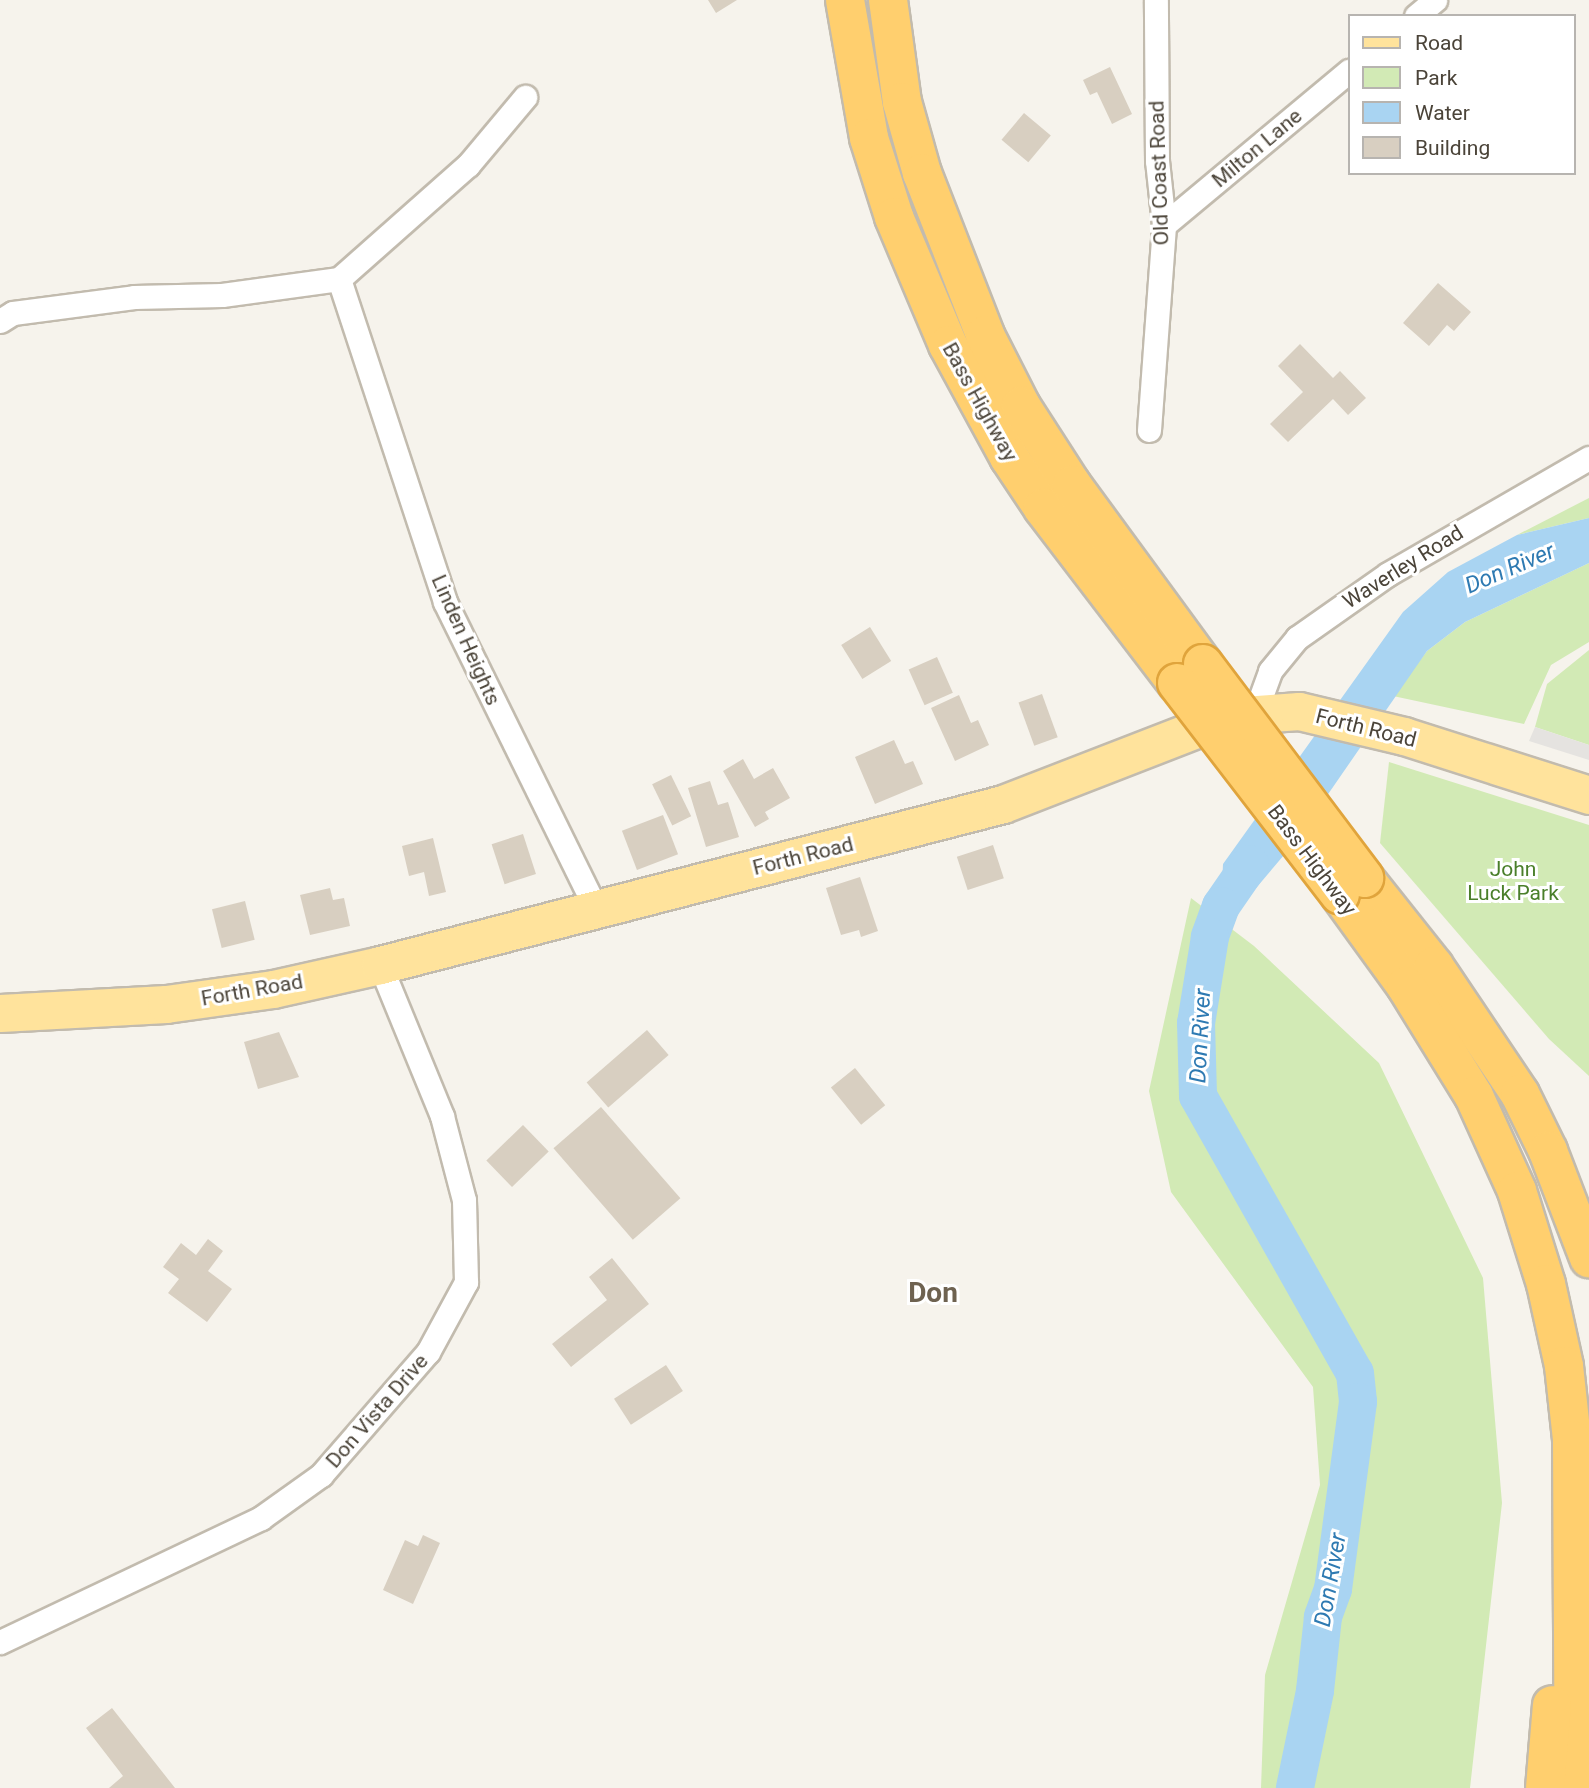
<!DOCTYPE html>
<style>
body{margin:0}
#map{position:relative;width:1589px;height:1788px;overflow:hidden;background:#f6f3ec;font-family:Roboto,sans-serif}
div>[style]{position:absolute}
[style*='--x']{left:calc(var(--x)*1px);top:calc(var(--y)*1px);width:calc(var(--w)*1px);rotate:calc(var(--a)*1deg)}
.green>*{inset:0;background:#d2eab5}
.parking>*{inset:0;background:#e5e3e0}
.water>*{inset:0;background:#a9d4f2}
.river>*{height:38px;margin:-19px;padding:0 19px;transform-origin:19px;border-radius:19px;background:#a9d4f2}
.building>*{inset:0;background:#d8cfc1;transform-origin:0 0}
.roads{filter:drop-shadow(2px 0 #c2bbae) drop-shadow(-2px 0 #c2bbae) drop-shadow(0 2px #c2bbae) drop-shadow(0 -2px #c2bbae)}
.minor>*{height:23px;margin:-11.5px;padding:0 11.5px;transform-origin:11.5px;border-radius:11.5px;background:#fff}
.primary>*{height:37px;margin:-18.5px;padding:0 18.5px;transform-origin:18.5px;border-radius:18.5px;background:#ffe39c}
.motorway>*{height:38px;margin:-19px;padding:0 19px;transform-origin:19px;border-radius:19px;background:#ffcf6e}
.bridges{filter:drop-shadow(2px 0 #e0a43c) drop-shadow(-2px 0 #e0a43c) drop-shadow(0 2px #e0a43c) drop-shadow(0 -2px #e0a43c)}
.motorway-bridge>*{height:38px;margin:-19px;padding:0 19px;transform-origin:19px;border-radius:19px;background:#ffcf6e}
span{translate:-50% -50%;white-space:nowrap;text-align:center;line-height:1.15;-webkit-text-stroke:6px #fff;paint-order:stroke}
.street-label{font-size:21px;color:#4b4439}
.park-label{font-size:21px;color:#4a7f2a}
.water-label{font-size:23px;color:#2e7ab2;font-style:italic}
.district-label{font-size:28px;color:#6e6250;font-weight:700}
.legend{position:absolute;left:1348px;top:14px;width:228px;height:161px;box-sizing:border-box;background:#fff;border:2px solid #b7b4b0;margin:0;padding:9px 12px;list-style:none;font-size:21px;color:#4b4439}
.legend li{display:flex;align-items:center;gap:14px;height:35px}
.legend b{width:35px;border:2px solid #b7b4b0}
</style>
<div id="map">
<div class="green">
<i style="clip-path:polygon(1589px 498px,1589px 518px,1517px 535px)"></i>
<i style="clip-path:polygon(1589px 563px,1589px 642px,1551px 665px,1524px 724px,1393px 696px,1427px 651px,1465px 622px)"></i>
<i style="clip-path:polygon(1589px 650px,1589px 745px,1535px 727px,1547px 684px)"></i>
<i style="clip-path:polygon(1389px 762px,1589px 825px,1589px 1076px,1549px 1039px,1380px 843px)"></i>
<i style="clip-path:polygon(1191px 898px,1254px 946px,1379px 1063px,1483px 1278px,1502px 1503px,1470px 1788px,1261px 1788px,1265px 1675px,1320px 1485px,1313px 1387px,1171px 1192px,1149px 1091px)"></i>
</div>
<div class="parking">
<i style="clip-path:polygon(1535px 727px,1589px 745px,1589px 760px,1529px 741px)"></i>
</div>
<div class="water">
<i style="clip-path:polygon(1589px 518px,1589px 563px,1465px 622px,1427px 651px,1295px 842px,1251px 894px,1221px 906px,1223px 864px,1403px 612px,1448px 572px,1517px 535px)"></i>
</div>
<div class="river">
<i style="--x:1250;--y:864;--w:51;--a:124.6"></i>
<i style="--x:1221;--y:906;--w:33;--a:110"></i>
<i style="--x:1210;--y:937;--w:87;--a:99.2"></i>
<i style="--x:1196;--y:1023;--w:73;--a:88.4"></i>
<i style="--x:1198;--y:1096;--w:318;--a:60.5"></i>
<i style="--x:1355;--y:1373;--w:29;--a:84"></i>
<i style="--x:1358;--y:1402;--w:189;--a:97.6"></i>
<i style="--x:1333;--y:1589;--w:30;--a:110"></i>
<i style="--x:1323;--y:1617;--w:74;--a:96.2"></i>
<i style="--x:1315;--y:1691;--w:99;--a:101.7"></i>
</div>
<div class="building">
<i style="clip-path:polygon(708px 0,737px 0,716px 13px)"></i>
<i style="clip-path:polygon(1110px 67px,1132px 114px,1112px 124px,1097px 92px,1090px 95px,1083px 80px)"></i>
<i style="left:1024px;top:113px;width:35px;height:35px;rotate:40deg"></i>
<i style="clip-path:polygon(1438px 283px,1471px 312px,1454px 331px,1447px 325px,1429px 346px,1403px 323px)"></i>
<i style="clip-path:polygon(1300px 344px,1333px 378px,1340px 371px,1366px 398px,1348px 415px,1333px 399px,1288px 442px,1270px 424px,1303px 392px,1278px 366px)"></i>
<i style="left:870px;top:627px;width:40px;height:34px;rotate:58deg"></i>
<i style="left:937px;top:657px;width:39px;height:31px;rotate:66deg"></i>
<i style="left:1042px;top:694px;width:46px;height:25px;rotate:70deg"></i>
<i style="clip-path:polygon(959px 695px,971px 723px,978px 720px,989px 745px,955px 761px,931px 708px)"></i>
<i style="clip-path:polygon(894px 740px,905px 764px,913px 761px,923px 784px,875px 804px,855px 757px)"></i>
<i style="clip-path:polygon(743px 759px,754px 779px,773px 768px,790px 798px,765px 812px,769px 819px,755px 827px,723px 771px)"></i>
<i style="left:671px;top:775px;width:46px;height:21px;rotate:64deg"></i>
<i style="clip-path:polygon(710px 781px,718px 805px,728px 802px,739px 837px,706px 847px,688px 788px)"></i>
<i style="left:663px;top:815px;width:42px;height:44px;rotate:69deg"></i>
<i style="left:523px;top:834px;width:42px;height:33px;rotate:72deg"></i>
<i style="clip-path:polygon(433px 838px,446px 892px,429px 896px,424px 872px,409px 876px,402px 846px)"></i>
<i style="left:993px;top:845px;width:35px;height:38px;rotate:72deg"></i>
<i style="clip-path:polygon(860px 877px,878px 931px,861px 937px,859px 930px,841px 935px,826px 888px)"></i>
<i style="clip-path:polygon(330px 888px,333px 900px,344px 898px,350px 926px,310px 935px,300px 895px)"></i>
<i style="left:245px;top:901px;width:40px;height:34px;rotate:76deg"></i>
<i style="left:647px;top:1030px;width:33px;height:80px;rotate:49deg"></i>
<i style="clip-path:polygon(279px 1032px,299px 1077px,258px 1089px,244px 1042px)"></i>
<i style="left:855px;top:1068px;width:48px;height:31px;rotate:51deg"></i>
<i style="left:601px;top:1107px;width:121px;height:63px;rotate:49deg"></i>
<i style="left:523px;top:1125px;width:37px;height:51px;rotate:46deg"></i>
<i style="clip-path:polygon(208px 1239px,223px 1251px,208px 1271px,232px 1289px,207px 1322px,168px 1293px,179px 1279px,163px 1267px,181px 1243px,196px 1255px)"></i>
<i style="clip-path:polygon(612px 1258px,649px 1304px,571px 1367px,552px 1344px,607px 1300px,589px 1277px)"></i>
<i style="left:666px;top:1365px;width:31px;height:62px;rotate:57deg"></i>
<i style="clip-path:polygon(423px 1535px,440px 1543px,413px 1604px,383px 1590px,405px 1540px,418px 1546px)"></i>
<i style="clip-path:polygon(112px 1708px,175px 1788px,109px 1788px,123px 1776px,86px 1728px)"></i>
</div>
<div class="roads">
<div class="minor">
<i style="--x:1416;--y:16;--w:25;--a:-40"></i>
<i style="--x:1164;--y:225;--w:241;--a:-39.8"></i>
<i style="--x:339;--y:279;--w:340;--a:71.8"></i>
<i style="--x:445;--y:602;--w:342;--a:63.8"></i>
<i style="--x:0;--y:321;--w:15;--a:-32"></i>
<i style="--x:13;--y:313;--w:122;--a:-7.5"></i>
<i style="--x:134;--y:297;--w:88;--a:-1.3"></i>
<i style="--x:222;--y:295;--w:118;--a:-7.8"></i>
<i style="--x:339;--y:279;--w:172;--a:-41.5"></i>
<i style="--x:468;--y:165;--w:89;--a:-50"></i>
<i style="--x:1149;--y:430;--w:206;--a:-85.8"></i>
<i style="--x:1164;--y:225;--w:64;--a:-96.2"></i>
<i style="--x:1157;--y:161;--w:161;--a:-90.4"></i>
<i style="--x:1261;--y:714;--w:12;--a:-99"></i>
<i style="--x:1259;--y:702;--w:33;--a:-70"></i>
<i style="--x:1270;--y:671;--w:43;--a:-50.7"></i>
<i style="--x:1297;--y:638;--w:111;--a:-35.1"></i>
<i style="--x:1388;--y:574;--w:232;--a:-30"></i>
<i style="--x:0;--y:1642;--w:289;--a:-25.4"></i>
<i style="--x:261;--y:1518;--w:74;--a:-35.6"></i>
<i style="--x:321;--y:1475;--w:163;--a:-49"></i>
<i style="--x:428;--y:1352;--w:80;--a:-61.5"></i>
<i style="--x:466;--y:1282;--w:82;--a:-91.4"></i>
<i style="--x:464;--y:1200;--w:87;--a:-104.7"></i>
<i style="--x:442;--y:1116;--w:163;--a:-112.3"></i>
</div>
<div class="primary">
<i style="--x:0;--y:1013;--w:166;--a:-3.1"></i>
<i style="--x:166;--y:1004;--w:108;--a:-8"></i>
<i style="--x:273;--y:989;--w:110;--a:-12.6"></i>
<i style="--x:380;--y:965;--w:643;--a:-14.49"></i>
<i style="--x:1003;--y:804;--w:243;--a:-21.2"></i>
<i style="--x:1230;--y:716;--w:69;--a:-4.1"></i>
<i style="--x:1299;--y:711;--w:108;--a:13.4"></i>
<i style="--x:1404;--y:736;--w:194;--a:17.7"></i>
</div>
<div class="motorway">
<i style="--x:845;--y:0;--w:140;--a:80.1"></i>
<i style="--x:869;--y:138;--w:83;--a:72.4"></i>
<i style="--x:894;--y:217;--w:139;--a:67.1"></i>
<i style="--x:948;--y:345;--w:128;--a:61.4"></i>
<i style="--x:1009;--y:457;--w:61;--a:56.3"></i>
<i style="--x:1043;--y:508;--w:220;--a:52.6"></i>
<i style="--x:888;--y:0;--w:103;--a:82.2"></i>
<i style="--x:902;--y:102;--w:74;--a:74.3"></i>
<i style="--x:922;--y:173;--w:174;--a:68.7"></i>
<i style="--x:985;--y:335;--w:80;--a:63.1"></i>
<i style="--x:1021;--y:406;--w:94;--a:57.2"></i>
<i style="--x:1072;--y:485;--w:222;--a:53.8"></i>
<i style="--x:1364;--y:878;--w:112;--a:51.5"></i>
<i style="--x:1434;--y:966;--w:154;--a:56.1"></i>
<i style="--x:1520;--y:1094;--w:64;--a:63.8"></i>
<i style="--x:1548;--y:1151;--w:115;--a:69"></i>
<i style="--x:1340;--y:895;--w:112;--a:54"></i>
<i style="--x:1406;--y:986;--w:129;--a:58.3"></i>
<i style="--x:1474;--y:1096;--w:104;--a:65.6"></i>
<i style="--x:1517;--y:1191;--w:97;--a:72.7"></i>
<i style="--x:1546;--y:1284;--w:84;--a:77.6"></i>
<i style="--x:1564;--y:1366;--w:74;--a:83.8"></i>
<i style="--x:1572;--y:1440;--w:348;--a:89.7"></i>
<i style="--x:1545;--y:1788;--w:83;--a:-85.2"></i>
</div>
</div>
<div class="bridges">
<div class="motorway-bridge">
<i style="--x:1203;--y:664;--w:268;--a:53"></i>
<i style="--x:1177;--y:683;--w:267;--a:52.4"></i>
</div>
</div>
<div class="street-label">
<span style="left:1257px;top:148px;rotate:-40deg">Milton Lane</span>
<span style="left:1159px;top:173px;rotate:-92deg">Old Coast Road</span>
<span style="left:980px;top:402px;rotate:61deg">Bass Highway</span>
<span style="left:1403px;top:567px;rotate:-32deg">Waverley Road</span>
<span style="left:466px;top:640px;rotate:66deg">Linden Heights</span>
<span style="left:1366px;top:728px;rotate:14deg">Forth Road</span>
<span style="left:803px;top:856px;rotate:-14deg">Forth Road</span>
<span style="left:1312px;top:860px;rotate:53deg">Bass Highway</span>
<span style="left:252px;top:990px;rotate:-10deg">Forth Road</span>
<span style="left:377px;top:1411px;rotate:-49deg">Don Vista Drive</span>
</div>
<div class="park-label">
<span style="left:1513px;top:881px">John<br>Luck Park</span>
</div>
<div class="water-label">
<span style="left:1510px;top:569px;rotate:-23deg">Don River</span>
<span style="left:1201px;top:1036px;rotate:-87deg">Don River</span>
<span style="left:1331px;top:1580px;rotate:-80deg">Don River</span>
</div>
<div class="district-label">
<span style="left:933px;top:1293px">Don</span>
</div>
<ul class="legend">
<li><b style="height:9px;background:#ffe39c"></b>Road</li>
<li><b style="height:19px;background:#d2eab5"></b>Park</li>
<li><b style="height:19px;background:#a9d4f2"></b>Water</li>
<li><b style="height:19px;background:#d8cfc1"></b>Building</li>
</ul>
</div>
